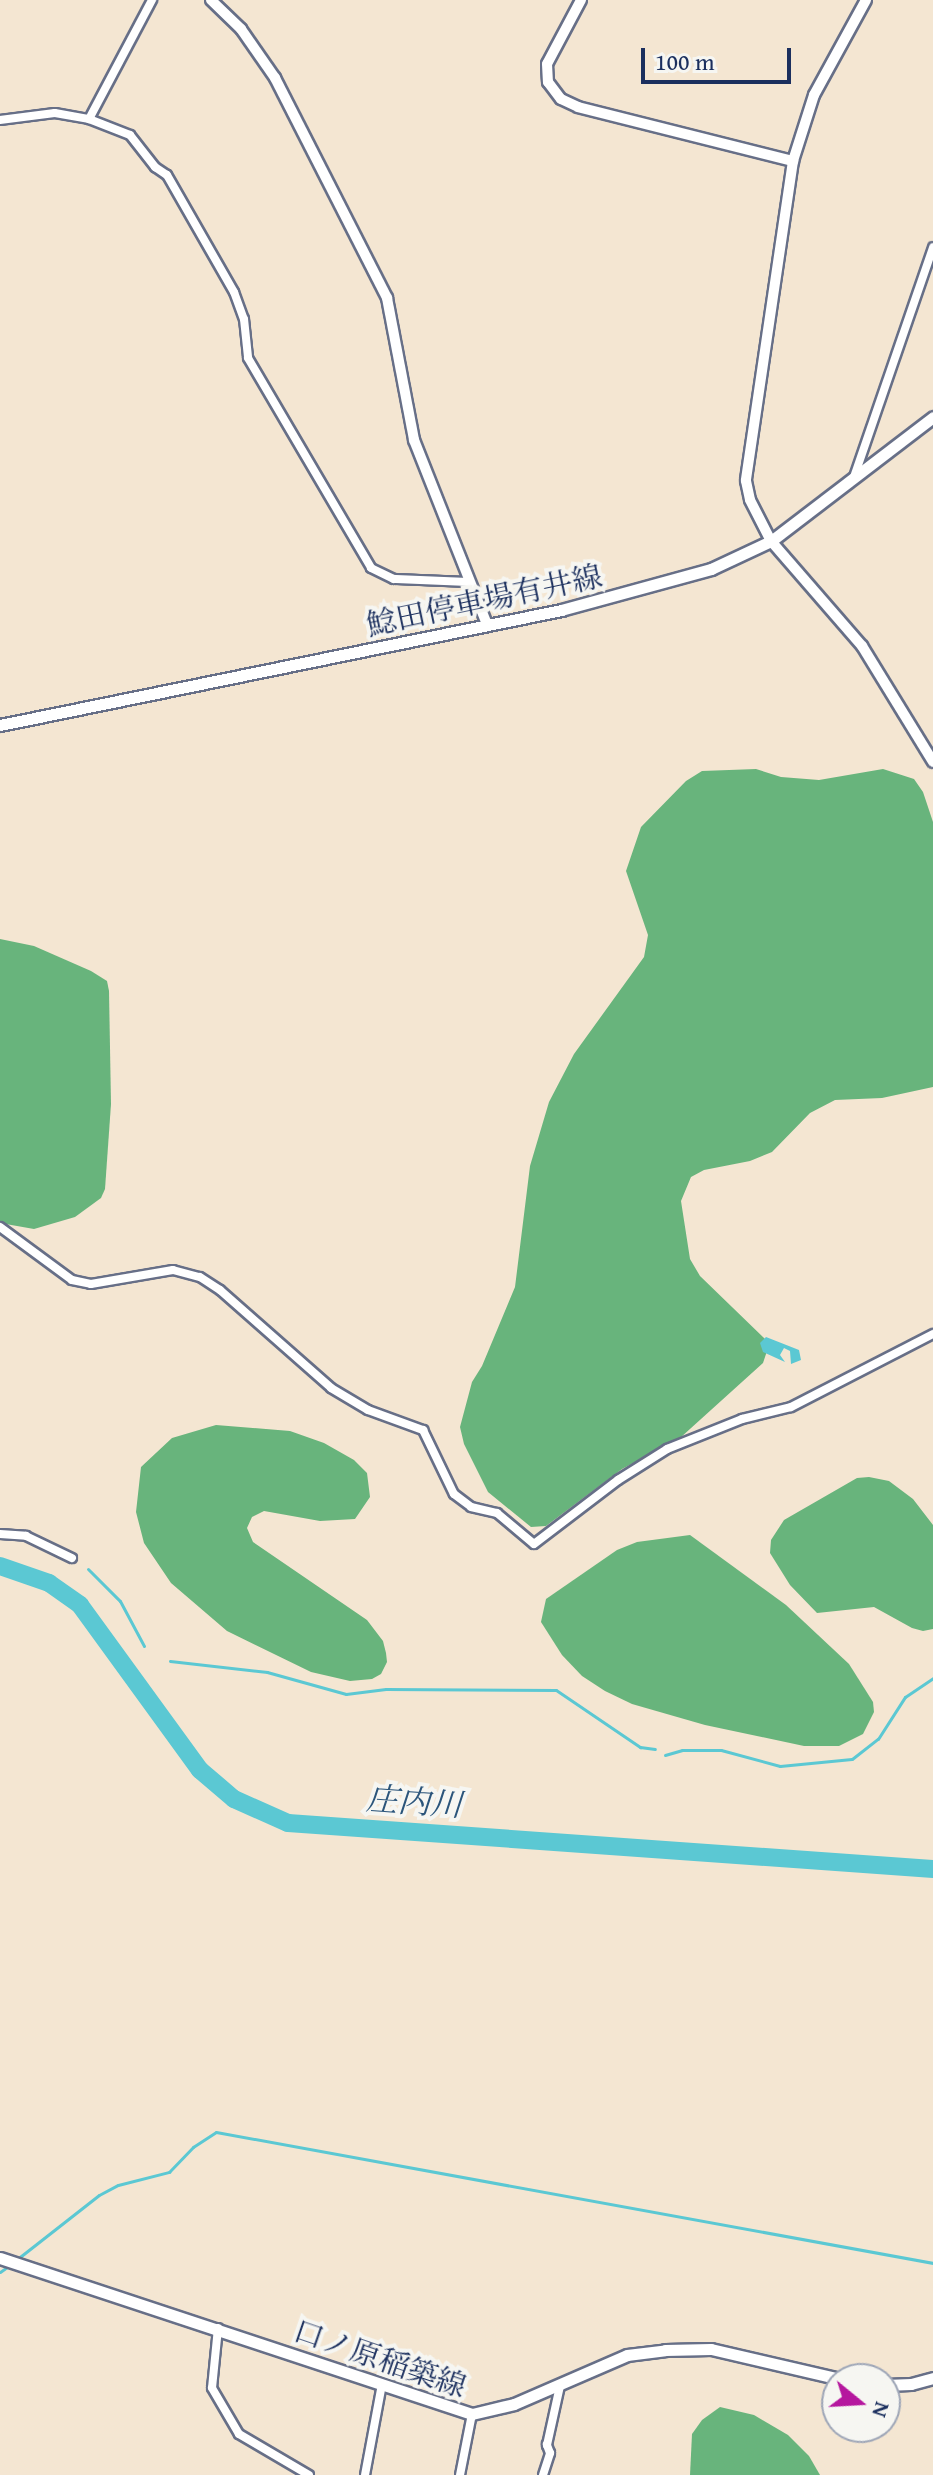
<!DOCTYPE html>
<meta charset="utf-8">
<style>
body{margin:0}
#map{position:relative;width:933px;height:2475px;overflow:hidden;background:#f4e6d2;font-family:"Gentium Book Plus","Noto Serif JP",serif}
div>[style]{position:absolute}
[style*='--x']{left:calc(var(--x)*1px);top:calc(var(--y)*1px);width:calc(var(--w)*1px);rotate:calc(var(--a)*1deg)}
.forest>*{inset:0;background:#68b47c}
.water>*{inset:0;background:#5bc8d3}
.stream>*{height:3px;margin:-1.5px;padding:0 1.5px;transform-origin:1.5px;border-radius:1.5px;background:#5bc8d3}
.river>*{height:18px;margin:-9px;padding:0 9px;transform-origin:9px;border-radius:9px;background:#5bc8d3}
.roads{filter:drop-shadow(2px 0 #676f87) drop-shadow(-2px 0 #676f87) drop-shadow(0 2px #676f87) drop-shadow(0 -2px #676f87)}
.minor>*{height:8px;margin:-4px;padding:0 4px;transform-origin:4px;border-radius:4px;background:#fff}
.tertiary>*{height:10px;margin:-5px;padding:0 5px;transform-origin:5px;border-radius:5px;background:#fff}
.secondary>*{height:11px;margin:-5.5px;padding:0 5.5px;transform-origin:5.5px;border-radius:5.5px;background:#fff}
span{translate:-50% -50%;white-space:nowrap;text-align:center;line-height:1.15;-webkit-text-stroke:8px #f6f6f2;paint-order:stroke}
.street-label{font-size:30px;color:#1b2f5e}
.water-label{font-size:32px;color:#2b557b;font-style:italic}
.north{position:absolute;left:821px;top:2363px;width:80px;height:80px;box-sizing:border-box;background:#f6f6f2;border:2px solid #9ea6b7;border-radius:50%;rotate:108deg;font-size:22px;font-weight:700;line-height:32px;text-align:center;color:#1b2f5e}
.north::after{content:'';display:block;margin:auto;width:28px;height:36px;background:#b5179e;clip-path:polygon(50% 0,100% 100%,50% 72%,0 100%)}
.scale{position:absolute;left:641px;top:48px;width:150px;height:36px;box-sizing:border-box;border:4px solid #1b2f5e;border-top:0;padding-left:10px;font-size:24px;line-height:28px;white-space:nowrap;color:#1b2f5e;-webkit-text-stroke:6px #f6f6f2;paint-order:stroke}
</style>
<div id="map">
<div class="forest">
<i style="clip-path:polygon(756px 769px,781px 777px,819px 780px,883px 769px,914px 779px,923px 792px,933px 822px,933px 1087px,882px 1098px,835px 1100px,810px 1113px,772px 1152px,750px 1161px,704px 1170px,691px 1177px,681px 1201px,690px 1259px,700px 1276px,766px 1340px,768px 1348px,763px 1363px,680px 1438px,622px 1469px,546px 1526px,531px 1527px,488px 1492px,464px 1444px,460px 1427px,472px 1382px,482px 1366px,515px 1287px,530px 1166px,549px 1102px,574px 1054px,644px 957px,648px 935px,626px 871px,641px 827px,686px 781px,702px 771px)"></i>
<i style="clip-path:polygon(0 939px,34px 946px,91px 971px,107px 981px,109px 991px,111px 1104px,105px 1189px,101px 1198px,75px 1217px,34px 1229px,0 1223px)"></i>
<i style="clip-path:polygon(216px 1425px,290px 1431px,324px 1443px,354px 1460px,367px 1473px,370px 1497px,355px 1519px,320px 1521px,264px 1511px,252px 1517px,247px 1528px,253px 1542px,367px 1620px,383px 1641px,386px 1653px,387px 1662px,381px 1674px,372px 1679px,350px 1681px,311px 1672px,227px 1631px,171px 1583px,144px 1543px,136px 1512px,141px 1467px,172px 1438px)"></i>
<i style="clip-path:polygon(869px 1477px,889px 1481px,913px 1499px,933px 1525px,933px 1629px,923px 1631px,912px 1628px,874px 1607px,817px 1613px,790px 1585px,770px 1553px,771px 1540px,784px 1520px,857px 1478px)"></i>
<i style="clip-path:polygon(690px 1535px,786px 1605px,849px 1664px,873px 1702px,874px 1712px,863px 1734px,839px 1746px,804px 1746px,705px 1725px,632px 1704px,605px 1691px,582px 1676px,562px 1655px,541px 1622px,546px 1599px,617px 1550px,637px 1542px)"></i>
<i style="clip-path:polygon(720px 2407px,754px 2415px,788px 2435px,809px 2456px,820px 2475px,690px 2475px,692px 2434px,702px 2420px)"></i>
</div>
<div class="water">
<i style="clip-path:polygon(766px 1337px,799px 1350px,801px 1360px,791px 1364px,790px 1351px,784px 1348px,780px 1355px,785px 1362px,763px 1352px,760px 1343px)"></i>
</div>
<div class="stream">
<i style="--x:88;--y:1569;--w:45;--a:45"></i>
<i style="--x:120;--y:1601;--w:51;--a:61.9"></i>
<i style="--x:170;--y:1661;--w:98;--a:6.5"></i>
<i style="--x:267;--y:1672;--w:82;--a:15.6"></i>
<i style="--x:346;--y:1694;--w:40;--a:-7.1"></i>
<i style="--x:386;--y:1689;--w:170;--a:0.3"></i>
<i style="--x:556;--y:1690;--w:102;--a:34.2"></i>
<i style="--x:640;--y:1747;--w:15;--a:8"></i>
<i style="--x:665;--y:1755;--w:18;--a:-16"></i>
<i style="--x:682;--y:1750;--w:39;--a:0"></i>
<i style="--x:721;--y:1750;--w:61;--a:15.2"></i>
<i style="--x:780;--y:1766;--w:72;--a:-5.6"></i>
<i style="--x:852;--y:1759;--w:33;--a:-38"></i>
<i style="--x:878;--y:1739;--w:50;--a:-57.3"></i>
<i style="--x:905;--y:1697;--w:34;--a:-34"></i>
<i style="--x:16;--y:2260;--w:105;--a:-38.1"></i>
<i style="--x:99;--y:2195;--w:21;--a:-28"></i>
<i style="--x:118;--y:2185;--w:53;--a:-14.3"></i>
<i style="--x:169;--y:2172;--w:35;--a:-46"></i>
<i style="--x:193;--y:2147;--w:27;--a:-33"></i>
<i style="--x:216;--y:2132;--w:729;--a:10.35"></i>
<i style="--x:0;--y:2272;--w:12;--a:-35"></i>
</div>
<div class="river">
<i style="--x:0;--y:1566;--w:52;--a:19.1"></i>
<i style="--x:49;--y:1583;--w:38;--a:35"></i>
<i style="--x:80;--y:1605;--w:204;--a:54"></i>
<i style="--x:200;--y:1770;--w:45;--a:40.5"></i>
<i style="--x:234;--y:1799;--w:59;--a:24"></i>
<i style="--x:288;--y:1823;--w:647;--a:4.08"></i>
</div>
<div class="roads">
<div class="minor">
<i style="--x:89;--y:119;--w:135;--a:-62.1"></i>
<i style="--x:0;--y:120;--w:55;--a:-7.3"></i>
<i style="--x:55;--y:113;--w:35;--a:10"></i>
<i style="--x:89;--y:119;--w:44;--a:21.3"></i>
<i style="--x:130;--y:135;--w:41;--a:52"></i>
<i style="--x:155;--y:167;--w:14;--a:34"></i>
<i style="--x:167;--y:175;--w:135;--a:60.2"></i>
<i style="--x:234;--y:292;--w:29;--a:70"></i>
<i style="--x:244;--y:319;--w:39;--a:84"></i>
<i style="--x:248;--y:358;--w:243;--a:59.6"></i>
<i style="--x:371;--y:568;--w:25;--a:26"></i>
<i style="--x:394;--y:579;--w:76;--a:2.3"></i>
<i style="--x:854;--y:477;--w:243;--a:-71"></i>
<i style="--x:0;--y:1227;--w:89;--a:36.4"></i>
<i style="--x:72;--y:1280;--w:19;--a:12"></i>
<i style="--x:91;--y:1284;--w:83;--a:-9.7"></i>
<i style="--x:173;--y:1270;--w:28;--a:15"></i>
<i style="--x:200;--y:1277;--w:24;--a:33"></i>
<i style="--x:220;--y:1290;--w:148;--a:41.4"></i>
<i style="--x:331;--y:1388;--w:43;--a:30.7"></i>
<i style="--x:368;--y:1410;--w:59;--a:20"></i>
<i style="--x:423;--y:1430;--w:71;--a:64.2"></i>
<i style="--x:454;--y:1494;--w:21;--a:37"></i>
<i style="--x:471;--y:1507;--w:27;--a:13"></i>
<i style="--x:497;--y:1513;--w:48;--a:40"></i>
<i style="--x:534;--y:1544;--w:106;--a:-37.3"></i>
<i style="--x:618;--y:1480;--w:58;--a:-32.3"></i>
<i style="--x:667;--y:1449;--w:81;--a:-21.8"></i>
<i style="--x:742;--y:1419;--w:50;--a:-13.8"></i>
<i style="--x:791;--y:1407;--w:160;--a:-27.2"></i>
<i style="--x:0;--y:1534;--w:26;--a:4"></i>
<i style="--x:26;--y:1536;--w:51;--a:25.6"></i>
<i style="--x:218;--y:2328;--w:60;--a:95.7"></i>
<i style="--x:212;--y:2388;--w:53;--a:59.6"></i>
<i style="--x:239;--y:2434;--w:81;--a:30.4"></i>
<i style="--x:365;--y:2475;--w:93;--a:-79.4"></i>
<i style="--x:460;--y:2475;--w:62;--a:-78.9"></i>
<i style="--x:543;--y:2475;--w:23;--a:-72"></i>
<i style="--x:550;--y:2453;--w:9;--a:-111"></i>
<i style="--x:547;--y:2445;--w:60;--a:-77.6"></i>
</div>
<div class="tertiary">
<i style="--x:211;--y:0;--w:42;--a:44"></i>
<i style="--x:241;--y:29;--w:60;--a:55.2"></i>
<i style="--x:275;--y:78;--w:247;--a:63"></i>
<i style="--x:387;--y:298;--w:145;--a:79.2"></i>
<i style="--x:414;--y:440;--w:198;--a:68.4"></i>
<i style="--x:581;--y:0;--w:72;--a:118"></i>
<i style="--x:547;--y:64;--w:18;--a:87"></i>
<i style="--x:548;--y:82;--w:21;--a:53"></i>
<i style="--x:561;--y:99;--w:19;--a:25"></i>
<i style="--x:578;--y:107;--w:222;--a:14.1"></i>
<i style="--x:866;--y:0;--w:108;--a:118.7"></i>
<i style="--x:814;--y:95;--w:69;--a:107.7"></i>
<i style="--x:793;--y:161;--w:323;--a:98.4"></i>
<i style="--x:746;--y:481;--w:19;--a:78"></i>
<i style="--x:750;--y:500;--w:46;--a:62.9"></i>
<i style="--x:771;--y:541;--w:139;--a:49.1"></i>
<i style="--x:862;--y:646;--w:136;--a:58.5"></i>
</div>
<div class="secondary">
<i style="--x:0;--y:725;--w:573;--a:-11.58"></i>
<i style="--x:561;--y:610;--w:156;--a:-15.3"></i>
<i style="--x:711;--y:569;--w:66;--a:-25"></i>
<i style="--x:771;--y:541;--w:204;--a:-37.4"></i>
<i style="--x:0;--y:2258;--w:497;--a:18.3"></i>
<i style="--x:472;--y:2414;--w:43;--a:-13.4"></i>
<i style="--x:514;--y:2404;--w:123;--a:-23.4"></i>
<i style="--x:627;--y:2355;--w:38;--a:-7"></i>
<i style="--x:665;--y:2350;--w:46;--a:-1.2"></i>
<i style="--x:711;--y:2349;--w:132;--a:13.1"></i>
<i style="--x:885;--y:2385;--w:26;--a:-2"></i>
<i style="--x:911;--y:2384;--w:23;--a:-15"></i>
</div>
</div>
<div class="street-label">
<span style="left:484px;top:600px;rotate:-12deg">鯰田停車場有井線</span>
<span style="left:380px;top:2358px;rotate:19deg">口ノ原稲築線</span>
</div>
<div class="water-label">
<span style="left:414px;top:1802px;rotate:4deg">庄内川</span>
</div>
<div class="north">N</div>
<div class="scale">100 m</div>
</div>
